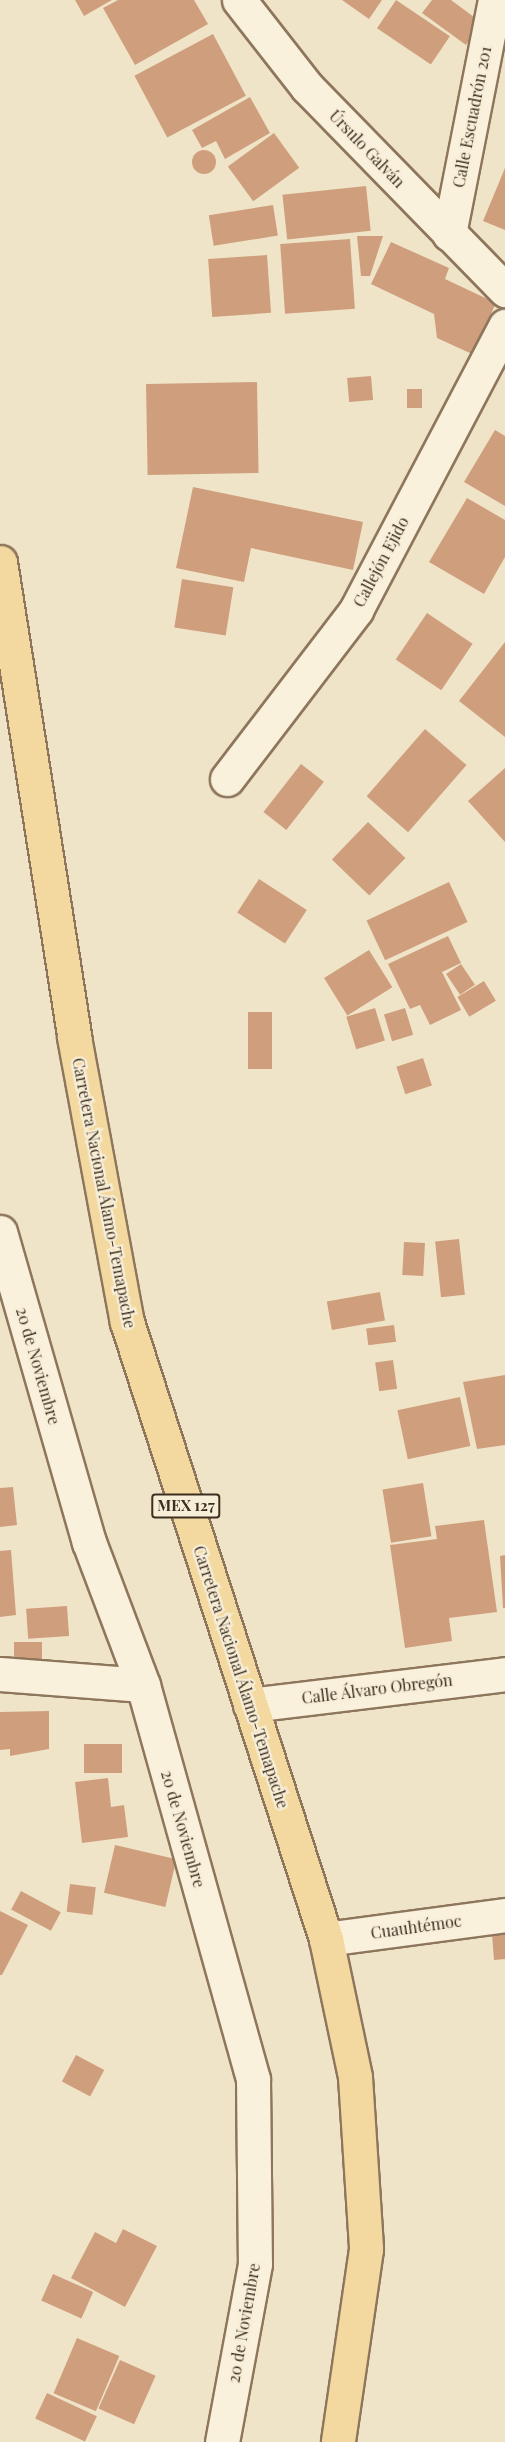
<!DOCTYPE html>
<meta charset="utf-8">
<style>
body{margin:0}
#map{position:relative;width:505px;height:2442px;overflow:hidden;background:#f0e4c8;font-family:"Playfair Display",serif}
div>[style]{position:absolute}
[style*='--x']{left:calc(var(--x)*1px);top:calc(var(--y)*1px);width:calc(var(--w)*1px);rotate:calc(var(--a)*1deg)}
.building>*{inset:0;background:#cf9f7d;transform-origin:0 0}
.round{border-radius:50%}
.roads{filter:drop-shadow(2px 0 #8d765c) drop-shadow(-2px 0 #8d765c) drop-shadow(0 2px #8d765c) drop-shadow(0 -2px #8d765c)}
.minor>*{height:33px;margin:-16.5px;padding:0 16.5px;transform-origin:16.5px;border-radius:16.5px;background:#faf1dc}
.major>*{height:33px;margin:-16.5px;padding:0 16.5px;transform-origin:16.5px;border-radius:16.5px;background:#f3d9a0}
span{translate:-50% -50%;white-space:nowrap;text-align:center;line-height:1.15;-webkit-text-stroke:4.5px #f7eed8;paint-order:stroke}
.shield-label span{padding:2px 4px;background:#f7eed8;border:2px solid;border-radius:4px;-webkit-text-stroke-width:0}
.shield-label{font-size:15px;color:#3d2e20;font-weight:700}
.street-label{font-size:16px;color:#3d2e20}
</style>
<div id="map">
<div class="building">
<i style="clip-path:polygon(75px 0,112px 0,84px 16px)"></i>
<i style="clip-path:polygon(118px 0,194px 0,208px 24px,135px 65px,103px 8px)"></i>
<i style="clip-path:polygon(342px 0,382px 0,369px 19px)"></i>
<i style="left:396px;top:0;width:65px;height:34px;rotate:34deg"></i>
<i style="clip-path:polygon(432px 0,451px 0,482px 23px,466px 45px,422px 13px)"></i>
<i style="left:213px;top:34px;width:70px;height:89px;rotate:62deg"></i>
<i style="clip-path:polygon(250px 97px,270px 133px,225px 159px,216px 141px,202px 148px,192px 130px)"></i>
<i style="left:274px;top:133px;width:43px;height:57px;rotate:54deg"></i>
<i class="round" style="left:192px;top:150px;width:24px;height:24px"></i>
<i style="clip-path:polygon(505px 168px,505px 230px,483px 221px)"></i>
<i style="left:366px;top:186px;width:45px;height:84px;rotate:84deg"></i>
<i style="left:273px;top:205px;width:31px;height:65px;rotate:81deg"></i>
<i style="clip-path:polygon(357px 236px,383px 236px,370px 276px,361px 276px)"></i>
<i style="left:350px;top:239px;width:70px;height:70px;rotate:86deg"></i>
<i style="clip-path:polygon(391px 242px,449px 268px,445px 279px,496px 303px,472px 354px,437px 338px,434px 314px,371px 284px)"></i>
<i style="left:267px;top:255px;width:58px;height:59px;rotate:86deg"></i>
<i style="left:371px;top:376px;width:24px;height:24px;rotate:85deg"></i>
<i style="left:257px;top:382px;width:91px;height:111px;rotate:89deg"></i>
<i style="left:407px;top:389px;width:15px;height:19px"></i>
<i style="clip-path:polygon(495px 430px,505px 436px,505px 506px,464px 482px)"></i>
<i style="clip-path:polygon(193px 487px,363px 522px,353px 570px,251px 548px,244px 582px,176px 568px)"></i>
<i style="clip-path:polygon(467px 498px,505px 520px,505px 557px,484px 594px,429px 562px)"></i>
<i style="left:182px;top:579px;width:52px;height:49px;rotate:9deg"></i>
<i style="left:427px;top:613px;width:55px;height:56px;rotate:34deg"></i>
<i style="clip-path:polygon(505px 642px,505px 737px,459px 701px)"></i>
<i style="left:425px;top:729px;width:55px;height:89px;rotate:41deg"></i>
<i style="left:301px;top:764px;width:29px;height:61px;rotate:38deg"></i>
<i style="clip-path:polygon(505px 768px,505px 842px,468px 801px)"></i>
<i style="left:368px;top:822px;width:52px;height:52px;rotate:44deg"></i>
<i style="left:259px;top:879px;width:57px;height:40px;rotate:33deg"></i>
<i style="left:449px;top:882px;width:44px;height:91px;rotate:65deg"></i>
<i style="clip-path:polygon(448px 936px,461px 963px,442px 972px,461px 1010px,430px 1025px,420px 1005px,410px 1009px,388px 964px)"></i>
<i style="left:369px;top:950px;width:44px;height:53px;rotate:58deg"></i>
<i style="left:461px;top:964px;width:25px;height:18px;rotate:56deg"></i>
<i style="left:484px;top:981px;width:23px;height:31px;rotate:59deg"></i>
<i style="left:375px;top:1008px;width:34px;height:30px;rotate:73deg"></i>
<i style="left:405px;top:1008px;width:28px;height:22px;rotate:73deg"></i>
<i style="left:248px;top:1012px;width:24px;height:57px"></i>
<i style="left:423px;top:1058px;width:29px;height:28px;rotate:72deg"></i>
<i style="left:459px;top:1239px;width:56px;height:24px;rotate:84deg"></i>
<i style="left:404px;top:1242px;width:21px;height:33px;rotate:3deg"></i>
<i style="left:380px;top:1292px;width:29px;height:54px;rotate:80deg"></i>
<i style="left:394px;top:1325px;width:17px;height:28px;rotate:83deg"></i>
<i style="left:393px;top:1360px;width:29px;height:18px;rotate:82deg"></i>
<i style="clip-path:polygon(505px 1375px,505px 1445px,477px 1449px,463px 1382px)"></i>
<i style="left:460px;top:1397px;width:50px;height:64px;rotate:78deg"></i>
<i style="left:423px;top:1483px;width:54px;height:41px;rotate:81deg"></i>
<i style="clip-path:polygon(13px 1487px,17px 1525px,0 1527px,0 1488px)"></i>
<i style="clip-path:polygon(484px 1520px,497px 1612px,449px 1618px,452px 1641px,405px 1648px,390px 1545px,437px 1539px,435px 1526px)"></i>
<i style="clip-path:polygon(11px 1550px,16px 1615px,0 1617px,0 1551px)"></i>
<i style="clip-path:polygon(505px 1555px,505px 1608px,503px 1608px,500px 1556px)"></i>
<i style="left:67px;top:1606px;width:30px;height:41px;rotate:86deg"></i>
<i style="left:42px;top:1642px;width:22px;height:28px;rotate:90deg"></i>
<i style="clip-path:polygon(49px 1711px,49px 1749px,10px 1756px,10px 1749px,0 1750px,0 1712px)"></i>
<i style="left:84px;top:1744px;width:38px;height:29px"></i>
<i style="clip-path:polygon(108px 1778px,111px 1807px,124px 1805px,128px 1837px,82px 1843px,75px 1782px)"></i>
<i style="left:115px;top:1845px;width:63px;height:49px;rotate:13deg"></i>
<i style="left:70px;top:1884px;width:26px;height:28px;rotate:7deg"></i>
<i style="left:21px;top:1891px;width:45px;height:21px;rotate:28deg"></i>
<i style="clip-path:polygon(0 1911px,28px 1925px,2px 1975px,0 1975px)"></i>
<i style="clip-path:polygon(505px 1920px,505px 1959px,494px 1960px,491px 1921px)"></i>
<i style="left:76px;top:2055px;width:32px;height:30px;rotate:28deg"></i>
<i style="clip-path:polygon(123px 2229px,157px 2246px,125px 2307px,71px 2278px,95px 2232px,116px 2243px)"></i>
<i style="left:53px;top:2274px;width:44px;height:29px;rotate:24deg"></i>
<i style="left:77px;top:2338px;width:46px;height:60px;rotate:23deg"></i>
<i style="left:120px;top:2360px;width:39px;height:53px;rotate:24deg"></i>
<i style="left:47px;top:2393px;width:55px;height:28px;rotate:25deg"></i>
</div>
<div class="roads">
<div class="minor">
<i style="--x:239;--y:0;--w:110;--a:52"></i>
<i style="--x:307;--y:87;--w:284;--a:45.7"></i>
<i style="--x:449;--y:234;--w:238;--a:-78.9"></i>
<i style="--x:227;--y:779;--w:213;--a:-52.6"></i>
<i style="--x:356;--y:610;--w:321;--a:-62.3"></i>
<i style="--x:0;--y:1232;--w:323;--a:74"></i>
<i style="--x:89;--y:1542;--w:153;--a:69.3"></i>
<i style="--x:143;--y:1685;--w:409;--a:74.4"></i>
<i style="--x:253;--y:2079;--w:185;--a:89.4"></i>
<i style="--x:255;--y:2264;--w:181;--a:100.5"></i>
<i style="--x:0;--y:1674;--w:143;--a:4.4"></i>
<i style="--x:250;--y:1705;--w:257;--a:-6.9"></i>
<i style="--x:326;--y:1939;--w:181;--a:-7.6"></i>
</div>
<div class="major">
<i style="--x:0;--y:562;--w:481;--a:81.1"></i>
<i style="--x:74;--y:1037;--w:290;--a:79.5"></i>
<i style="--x:127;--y:1322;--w:648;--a:72.12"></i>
<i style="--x:326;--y:1939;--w:141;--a:78.1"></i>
<i style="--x:355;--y:2077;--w:172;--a:86.3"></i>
<i style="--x:366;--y:2249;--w:195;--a:98.3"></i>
</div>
</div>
<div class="shield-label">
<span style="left:186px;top:1506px">MEX 127</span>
</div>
<div class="street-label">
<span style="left:472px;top:117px;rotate:-79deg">Calle Escuadrón 201</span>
<span style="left:367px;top:149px;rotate:46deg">Úrsulo Galván</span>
<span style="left:381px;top:562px;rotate:-62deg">Callejón Ejido</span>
<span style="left:104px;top:1193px;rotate:79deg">Carretera Nacional Álamo-Temapache</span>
<span style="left:38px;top:1366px;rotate:74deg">20 de Noviembre</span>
<span style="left:241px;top:1677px;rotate:72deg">Carretera Nacional Álamo-Temapache</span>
<span style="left:377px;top:1689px;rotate:-7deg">Calle Álvaro Obregón</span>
<span style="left:183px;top:1829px;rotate:74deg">20 de Noviembre</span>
<span style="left:416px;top:1927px;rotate:-8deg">Cuauhtémoc</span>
<span style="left:244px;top:2323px;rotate:-80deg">20 de Noviembre</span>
</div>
</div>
